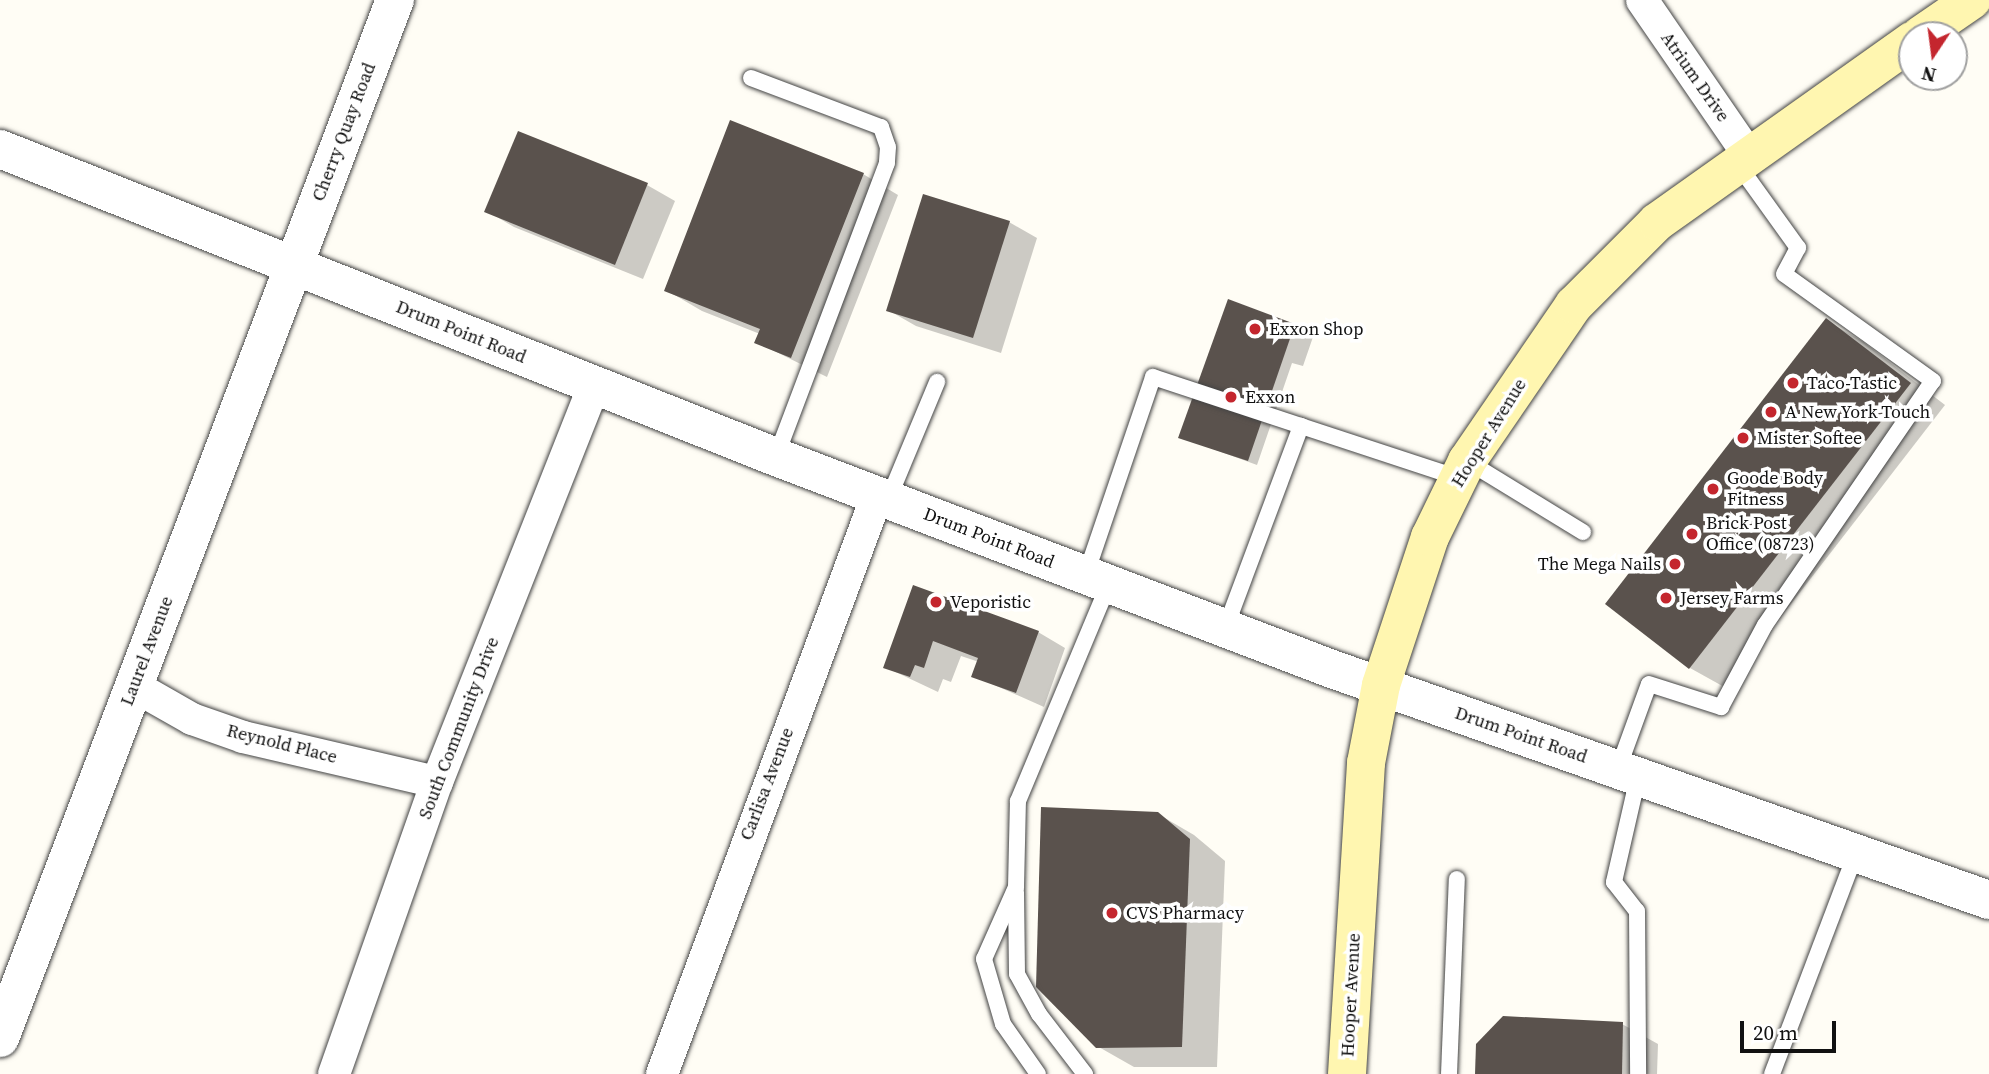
<!DOCTYPE html>
<html>
<head>
<meta charset="utf-8">
<style>
  body { margin:0 }
  #map { position:relative; width:1989px; height:1074px; overflow:hidden; background:#fffdf5; font-family:"Source Serif 4",serif }
  div>[style] { position:absolute }
  .shadow>* { inset:0; background:#0003 }
  .building>* { inset:0; background:#5a524d }
  .roads { filter:drop-shadow(0 0 2px #444) drop-shadow(0 0 2px #444) }
  .service>* { height:16px; margin:-8px; padding:0 8px; transform-origin:8px; border-radius:8px; background:#fff }
  .minor>* { height:32px; margin:-16px; padding:0 16px; transform-origin:16px; border-radius:16px; background:#fff }
  .tertiary>* { height:38px; margin:-19px; padding:0 19px; transform-origin:19px; border-radius:19px; background:#fff }
  .secondary>* { height:38px; margin:-19px; padding:0 19px; transform-origin:19px; border-radius:19px; background:#fff6b0 }
  .dots>* { width:19px; height:19px; translate:-50% -50%; box-sizing:border-box; border:4px solid #fff; border-radius:50% }
  span { translate:-50% -50%; white-space:nowrap; text-align:center; line-height:1.15; -webkit-text-stroke:7px #fff; paint-order:stroke }
  .street-label { font-size:18px; color:#111 }
  .poi-label { font-size:18px; color:#111 }
  .left { translate:0 -50%; text-align:left }
  .right { translate:-100% -50%; text-align:right }
  .north { position:absolute; left:1898px; top:21px; width:70px; height:70px; box-sizing:border-box; background:#fff; border:2px solid #a0a0a0; border-radius:50%; rotate:193deg; font-size:19px; font-weight:700; line-height:28px; text-align:center; color:#111 }
  .north::after { content:''; display:block; margin:auto; width:24px; height:32px; background:#c4262e; clip-path:polygon(50% 0,100% 100%,50% 72%,0 100%) }
  .scale { position:absolute; left:1740px; top:1021px; width:96px; height:32px; box-sizing:border-box; border:4px solid #111; border-top:0; padding-left:9px; font-size:21px; line-height:24px; white-space:nowrap; color:#111; -webkit-text-stroke:5px #fff; paint-order:stroke }
</style>
</head>
<body>
<div id="map">
  <div class="shadow">
    <div style="clip-path:polygon(518px 133px,647px 185px,675px 201px,643px 279px,514px 227px,487px 211px)"></div>
    <div style="clip-path:polygon(863px 174px,898px 195px,827px 377px,756px 342px,760px 334px,702px 311px,666px 290px)"></div>
    <div style="clip-path:polygon(1009px 222px,1037px 238px,1001px 353px,916px 326px,888px 310px)"></div>
    <div style="clip-path:polygon(1827px 321px,1862px 341px,1945px 405px,1726px 688px,1690px 668px,1608px 604px)"></div>
    <div style="clip-path:polygon(1294px 326px,1313px 337px,1303px 366px,1292px 363px,1257px 465px,1180px 437px)"></div>
    <div style="clip-path:polygon(914px 587px,1038px 632px,1065px 648px,1044px 707px,974px 676px,979px 662px,961px 656px,951px 682px,943px 679px,938px 692px,885px 667px)"></div>
    <div style="clip-path:polygon(1158px 814px,1194px 835px,1225px 861px,1217px 1067px,1134px 1067px,1097px 1046px)"></div>
    <div style="clip-path:polygon(1622px 1024px,1658px 1044px,1657px 1074px,1477px 1074px)"></div>
  </div>
  <div class="building">
    <div style="clip-path:polygon(730px 120px,864px 173px,791px 358px,754px 343px,760px 329px,664px 291px)"></div>
    <div style="clip-path:polygon(518px 131px,648px 183px,615px 265px,484px 212px)"></div>
    <div style="clip-path:polygon(923px 194px,1010px 221px,973px 338px,886px 311px)"></div>
    <div style="clip-path:polygon(1228px 299px,1295px 324px,1248px 461px,1178px 438px)"></div>
    <div style="clip-path:polygon(1826px 318px,1911px 383px,1689px 669px,1605px 604px)"></div>
    <div style="clip-path:polygon(913px 585px,1039px 631px,1016px 693px,971px 677px,978px 658px,933px 641px,924px 668px,915px 665px,910px 677px,883px 668px)"></div>
    <div style="clip-path:polygon(1041px 807px,1158px 812px,1190px 839px,1182px 1047px,1096px 1048px,1036px 987px)"></div>
    <div style="clip-path:polygon(1503px 1016px,1623px 1022px,1622px 1074px,1475px 1074px,1476px 1044px)"></div>
  </div>
  <div class="roads">
    <div class="service">
      <div style="left:751px;top:78px;width:139px;rotate:20.7deg"></div>
      <div style="left:881px;top:127px;width:21px;rotate:71deg"></div>
      <div style="left:888px;top:147px;width:16px;rotate:94deg"></div>
      <div style="left:887px;top:163px;width:314px;rotate:110.7deg"></div>
      <div style="left:1301px;top:426px;width:166px;rotate:18.2deg"></div>
      <div style="left:1467px;top:461px;width:136px;rotate:31.5deg"></div>
      <div style="left:888px;top:500px;width:128px;rotate:-67.4deg"></div>
      <div style="left:1086px;top:574px;width:208px;rotate:-71.2deg"></div>
      <div style="left:1153px;top:377px;width:156px;rotate:18.3deg"></div>
      <div style="left:1301px;top:426px;width:215px;rotate:110.5deg"></div>
      <div style="left:1618px;top:769px;width:90px;rotate:-70deg"></div>
      <div style="left:1649px;top:684px;width:76px;rotate:17.7deg"></div>
      <div style="left:1721px;top:707px;width:93px;rotate:-61.8deg"></div>
      <div style="left:1765px;top:625px;width:296px;rotate:-55.5deg"></div>
      <div style="left:1933px;top:381px;width:183px;rotate:-144.3deg"></div>
      <div style="left:1784px;top:274px;width:30px;rotate:-62deg"></div>
      <div style="left:1798px;top:248px;width:105px;rotate:-125.7deg"></div>
      <div style="left:1638px;top:777px;width:108px;rotate:102.9deg"></div>
      <div style="left:1614px;top:882px;width:37px;rotate:52deg"></div>
      <div style="left:1637px;top:911px;width:163px;rotate:89.6deg"></div>
      <div style="left:1016px;top:892px;width:82px;rotate:89.3deg"></div>
      <div style="left:1017px;top:974px;width:46px;rotate:61.2deg"></div>
      <div style="left:1039px;top:1014px;width:76px;rotate:52.5deg"></div>
      <div style="left:1038px;top:1074px;width:61px;rotate:-125deg"></div>
      <div style="left:1003px;top:1024px;width:68px;rotate:-106.3deg"></div>
      <div style="left:984px;top:959px;width:79px;rotate:-66deg"></div>
      <div style="left:1016px;top:887px;width:86px;rotate:-88.7deg"></div>
      <div style="left:1018px;top:801px;width:236px;rotate:-67.3deg"></div>
      <div style="left:1449px;top:1074px;width:195px;rotate:-87.7deg"></div>
      <div style="left:1772px;top:1074px;width:236px;rotate:-69.2deg"></div>
    </div>
    <div class="minor">
      <div style="left:1642px;top:0;width:187px;rotate:55.5deg"></div>
      <div style="left:134px;top:686px;width:67px;rotate:29.6deg"></div>
      <div style="left:192px;top:719px;width:54px;rotate:19.4deg"></div>
      <div style="left:243px;top:737px;width:199px;rotate:13.1deg"></div>
      <div style="left:334px;top:1074px;width:310px;rotate:-70.6deg"></div>
      <div style="left:437px;top:782px;width:427px;rotate:-68.4deg"></div>
      <div style="left:662px;top:1074px;width:617px;rotate:-69.6deg"></div>
    </div>
    <div class="tertiary">
      <div style="left:0;top:149px;width:835px;rotate:21.65deg"></div>
      <div style="left:776px;top:457px;width:592px;rotate:20.88deg"></div>
      <div style="left:1329px;top:668px;width:700px;rotate:19.37deg"></div>
      <div style="left:0;top:1038px;width:1111px;rotate:-69.17deg"></div>
    </div>
    <div class="secondary">
      <div style="left:1921px;top:35px;width:62px;rotate:-34.5deg"></div>
      <div style="left:1347px;top:1074px;width:312px;rotate:-86.5deg"></div>
      <div style="left:1366px;top:763px;width:79px;rotate:-79.1deg"></div>
      <div style="left:1381px;top:685px;width:156px;rotate:-71.7deg"></div>
      <div style="left:1430px;top:537px;width:85px;rotate:-64deg"></div>
      <div style="left:1467px;top:461px;width:189px;rotate:-55.6deg"></div>
      <div style="left:1574px;top:305px;width:117px;rotate:-45deg"></div>
      <div style="left:1657px;top:222px;width:313px;rotate:-35.4deg"></div>
    </div>
  </div>
  <div class="dots">
    <div style="left:1255px;top:329px;background:#c4262e"></div>
    <div style="left:1793px;top:383px;background:#c4262e"></div>
    <div style="left:1231px;top:397px;background:#c4262e"></div>
    <div style="left:1771px;top:412px;background:#c4262e"></div>
    <div style="left:1743px;top:438px;background:#c4262e"></div>
    <div style="left:1713px;top:489px;background:#c4262e"></div>
    <div style="left:1692px;top:534px;background:#c4262e"></div>
    <div style="left:1675px;top:564px;background:#c4262e"></div>
    <div style="left:1666px;top:598px;background:#c4262e"></div>
    <div style="left:936px;top:602px;background:#c4262e"></div>
    <div style="left:1112px;top:913px;background:#c4262e"></div>
  </div>
  <div class="street-label">
    <span style="left:1695px;top:77px;rotate:55deg">Atrium Drive</span>
    <span style="left:344px;top:132px;rotate:-69deg">Cherry Quay Road</span>
    <span style="left:461px;top:332px;rotate:22deg">Drum Point Road</span>
    <span style="left:1489px;top:433px;rotate:-58deg">Hooper Avenue</span>
    <span style="left:989px;top:538px;rotate:21deg">Drum Point Road</span>
    <span style="left:147px;top:651px;rotate:-69deg">Laurel Avenue</span>
    <span style="left:459px;top:728px;rotate:-69deg">South Community Drive</span>
    <span style="left:1521px;top:735px;rotate:19deg">Drum Point Road</span>
    <span style="left:282px;top:744px;rotate:14deg">Reynold Place</span>
    <span style="left:767px;top:784px;rotate:-69deg">Carlisa Avenue</span>
    <span style="left:1351px;top:995px;rotate:-87deg">Hooper Avenue</span>
  </div>
  <div class="poi-label">
    <span class="left" style="left:1269px;top:329px">Exxon Shop</span>
    <span class="left" style="left:1807px;top:383px">Taco-Tastic</span>
    <span class="left" style="left:1245px;top:397px">Exxon</span>
    <span class="left" style="left:1785px;top:412px">A New York Touch</span>
    <span class="left" style="left:1757px;top:438px">Mister Softee</span>
    <span class="left" style="left:1727px;top:489px">Goode Body<br>Fitness</span>
    <span class="left" style="left:1706px;top:534px">Brick Post<br>Office (08723)</span>
    <span class="right" style="left:1661px;top:564px">The Mega Nails</span>
    <span class="left" style="left:1680px;top:598px">Jersey Farms</span>
    <span class="left" style="left:950px;top:602px">Veporistic</span>
    <span class="left" style="left:1126px;top:913px">CVS Pharmacy</span>
  </div>
  <div class="north">N</div>
  <div class="scale">20 m</div>
</div>
</body>
</html>
